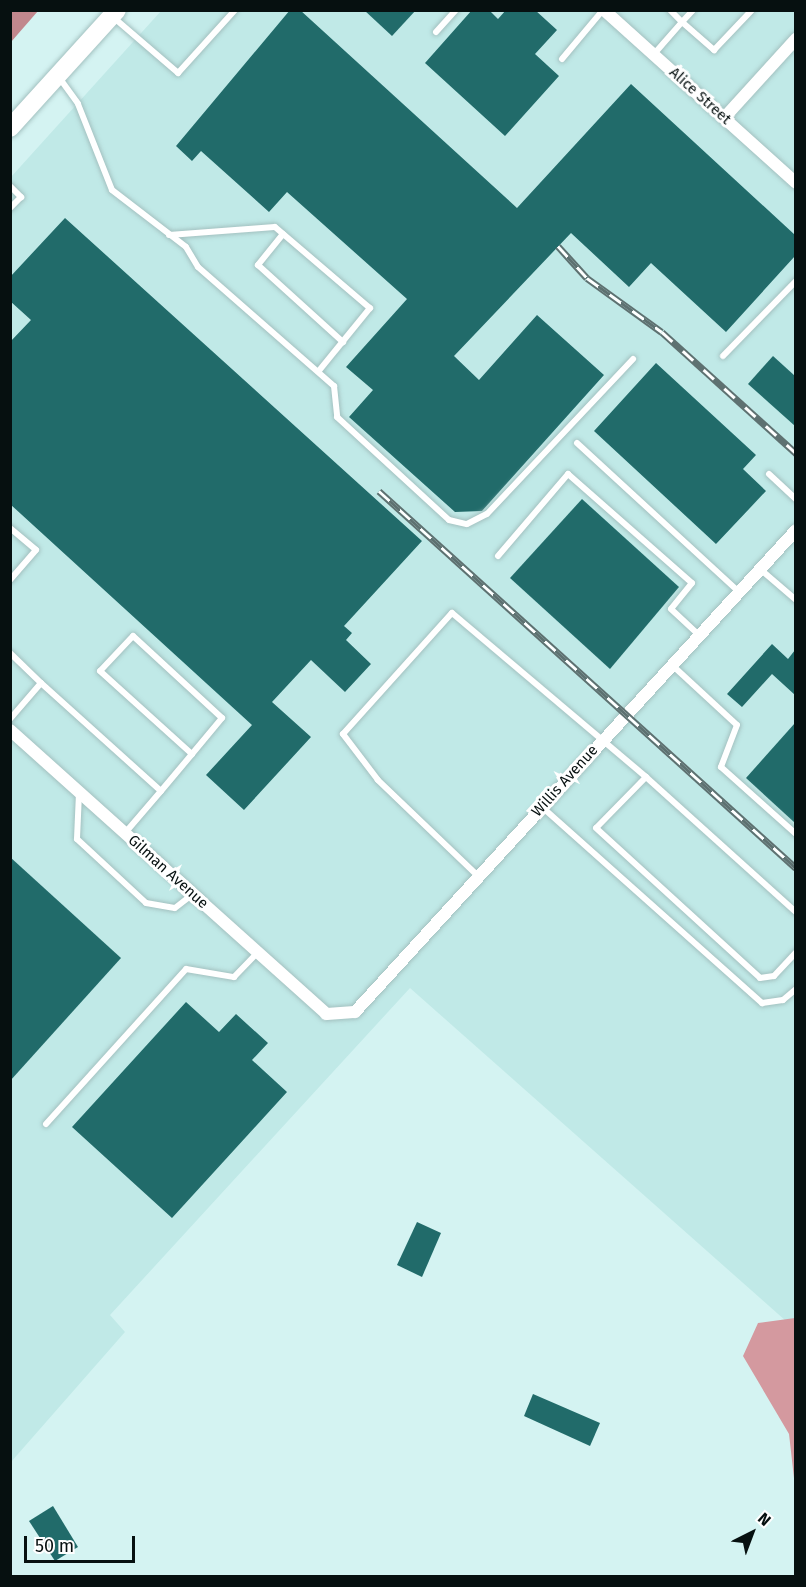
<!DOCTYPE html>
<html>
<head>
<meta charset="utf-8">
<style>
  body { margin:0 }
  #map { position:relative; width:806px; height:1587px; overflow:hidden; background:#d4f3f2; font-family:"Fira Sans",sans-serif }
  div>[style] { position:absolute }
  .built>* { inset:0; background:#c0e9e7 }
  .forest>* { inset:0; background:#d4999f }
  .water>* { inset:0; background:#c1878d }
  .building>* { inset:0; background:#216b6a }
  .roads { filter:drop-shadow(0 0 2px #a3c1c0) drop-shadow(0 0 2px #a3c1c0) }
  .service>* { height:6px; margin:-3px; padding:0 3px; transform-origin:3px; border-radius:3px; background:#fff }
  .minor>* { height:12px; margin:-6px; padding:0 6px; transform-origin:6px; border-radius:6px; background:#fff }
  .secondary>* { height:18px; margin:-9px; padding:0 9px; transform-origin:9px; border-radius:9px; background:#fff }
  .rail>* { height:7px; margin-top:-3.5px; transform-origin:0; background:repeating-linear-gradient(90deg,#fff 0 14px,#5e7171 0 28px); box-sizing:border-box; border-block:2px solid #5e7171 }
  span { translate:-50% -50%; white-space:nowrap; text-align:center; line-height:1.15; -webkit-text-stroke:6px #fff; paint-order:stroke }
  .street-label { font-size:15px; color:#061010 }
  .frame { position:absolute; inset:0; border:12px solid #061010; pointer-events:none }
  .north { position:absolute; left:722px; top:1503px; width:60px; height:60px; -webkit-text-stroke:4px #fff; paint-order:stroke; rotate:42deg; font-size:16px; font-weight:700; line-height:24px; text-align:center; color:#061010 }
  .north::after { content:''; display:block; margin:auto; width:21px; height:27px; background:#061010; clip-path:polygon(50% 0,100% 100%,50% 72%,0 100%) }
  .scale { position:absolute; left:24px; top:1536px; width:111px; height:27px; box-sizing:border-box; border:3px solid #061010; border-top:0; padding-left:8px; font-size:18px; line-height:21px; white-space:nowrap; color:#061010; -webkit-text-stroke:4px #fff; paint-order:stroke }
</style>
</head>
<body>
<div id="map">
  <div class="built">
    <div style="clip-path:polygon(161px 11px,795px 11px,795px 1329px,410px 988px,110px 1315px,125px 1332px,11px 1462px,11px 177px)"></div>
  </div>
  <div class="forest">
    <div style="clip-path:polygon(795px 1318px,796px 1318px,795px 1487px,789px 1434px,743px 1356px,758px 1323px)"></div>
  </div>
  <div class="water">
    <div style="clip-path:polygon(11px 10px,38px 11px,11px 42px,10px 11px)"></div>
  </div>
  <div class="building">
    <div style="clip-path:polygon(290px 10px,300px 10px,517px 208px,631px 84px,795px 235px,795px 256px,726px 332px,651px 263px,629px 287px,571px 233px,454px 356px,479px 380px,537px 315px,604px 375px,482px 511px,455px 512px,349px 417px,373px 390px,346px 367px,407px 299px,287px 192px,269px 212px,201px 151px,192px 161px,176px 146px)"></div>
    <div style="clip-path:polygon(364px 10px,416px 10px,392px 36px)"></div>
    <div style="clip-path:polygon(472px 10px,489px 10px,498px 19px,506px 10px,535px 10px,557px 30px,535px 54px,559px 76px,505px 136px,425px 63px)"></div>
    <div style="clip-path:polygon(65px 218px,422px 541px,344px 626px,352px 633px,346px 640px,371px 664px,345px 692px,311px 660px,272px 702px,311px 737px,244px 810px,206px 775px,252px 725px,10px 504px,10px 342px,31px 320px,10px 301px,10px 277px)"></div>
    <div style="clip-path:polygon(773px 356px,795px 376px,795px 426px,748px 384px)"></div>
    <div style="clip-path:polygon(656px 363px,756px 455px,743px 469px,766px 491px,716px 544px,594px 431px)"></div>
    <div style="clip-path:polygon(582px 499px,679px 587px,610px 669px,510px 578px)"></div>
    <div style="clip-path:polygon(772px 644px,788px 659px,795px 650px,795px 695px,772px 674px,742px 707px,727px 694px)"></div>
    <div style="clip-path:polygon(795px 723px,795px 823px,746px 778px)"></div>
    <div style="clip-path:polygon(10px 857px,121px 958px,10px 1081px)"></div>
    <div style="clip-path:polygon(186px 1002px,219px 1032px,236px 1014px,268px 1043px,252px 1060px,287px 1092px,172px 1218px,72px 1127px)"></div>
    <div style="clip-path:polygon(417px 1222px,441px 1233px,422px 1277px,397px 1265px)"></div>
    <div style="clip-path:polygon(533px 1394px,600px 1423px,590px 1446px,524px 1416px)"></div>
    <div style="clip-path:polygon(53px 1506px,78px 1547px,55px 1561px,29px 1521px)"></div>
  </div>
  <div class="roads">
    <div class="service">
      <div style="left:670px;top:10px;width:17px;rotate:45deg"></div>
      <div style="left:682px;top:22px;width:16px;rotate:-47deg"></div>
      <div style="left:113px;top:17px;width:86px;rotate:40.7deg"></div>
      <div style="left:178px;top:73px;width:85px;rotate:-47.9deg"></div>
      <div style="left:436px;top:32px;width:30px;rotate:-48deg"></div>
      <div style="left:654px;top:54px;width:43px;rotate:-48.8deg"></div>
      <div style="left:682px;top:22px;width:43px;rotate:41.2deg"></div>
      <div style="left:714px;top:50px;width:55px;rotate:-46.5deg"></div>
      <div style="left:562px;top:59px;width:64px;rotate:-50.1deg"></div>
      <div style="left:58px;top:76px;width:34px;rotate:54deg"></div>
      <div style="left:78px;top:104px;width:92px;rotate:68.4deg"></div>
      <div style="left:112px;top:190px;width:93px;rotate:37.6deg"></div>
      <div style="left:186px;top:247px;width:23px;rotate:59deg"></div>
      <div style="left:198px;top:267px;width:181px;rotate:41.2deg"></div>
      <div style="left:334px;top:386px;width:31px;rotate:84deg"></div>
      <div style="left:337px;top:417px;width:152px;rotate:42.6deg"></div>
      <div style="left:449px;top:520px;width:18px;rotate:13deg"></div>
      <div style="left:467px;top:524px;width:22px;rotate:-27deg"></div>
      <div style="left:487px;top:514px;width:213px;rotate:-46.7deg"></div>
      <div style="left:10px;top:186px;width:16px;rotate:45deg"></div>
      <div style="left:21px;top:197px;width:16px;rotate:135deg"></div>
      <div style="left:283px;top:234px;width:40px;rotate:129deg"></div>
      <div style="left:258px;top:265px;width:115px;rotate:42.2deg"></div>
      <div style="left:169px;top:235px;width:106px;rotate:-4.3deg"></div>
      <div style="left:275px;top:227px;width:125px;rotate:40.5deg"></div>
      <div style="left:370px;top:308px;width:82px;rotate:129.1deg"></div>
      <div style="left:723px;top:356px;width:105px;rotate:-45.8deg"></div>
      <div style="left:577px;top:443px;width:220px;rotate:42.6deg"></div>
      <div style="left:769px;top:474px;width:37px;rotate:43deg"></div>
      <div style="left:10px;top:528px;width:34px;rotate:40deg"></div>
      <div style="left:36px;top:550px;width:40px;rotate:131deg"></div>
      <div style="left:498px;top:556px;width:108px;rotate:-49.5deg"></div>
      <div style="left:568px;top:474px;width:165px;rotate:41.3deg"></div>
      <div style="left:692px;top:583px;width:33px;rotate:129deg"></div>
      <div style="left:671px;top:609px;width:38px;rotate:43deg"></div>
      <div style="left:760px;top:569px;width:48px;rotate:40.7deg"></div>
      <div style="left:10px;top:653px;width:43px;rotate:44.1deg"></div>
      <div style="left:41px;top:683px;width:48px;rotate:130.7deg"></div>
      <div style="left:672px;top:665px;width:88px;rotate:42.7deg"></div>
      <div style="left:737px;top:725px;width:45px;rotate:110.9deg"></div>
      <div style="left:721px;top:767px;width:101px;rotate:41.8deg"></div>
      <div style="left:41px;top:683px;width:161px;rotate:42deg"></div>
      <div style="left:161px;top:791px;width:55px;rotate:130.6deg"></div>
      <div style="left:646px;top:777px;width:71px;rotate:134.4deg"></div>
      <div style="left:596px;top:828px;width:222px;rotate:42.4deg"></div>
      <div style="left:760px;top:978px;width:14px;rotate:-8deg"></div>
      <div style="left:774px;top:976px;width:33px;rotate:-47deg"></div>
      <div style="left:161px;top:791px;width:48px;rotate:-50deg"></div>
      <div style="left:192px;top:754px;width:47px;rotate:-50.2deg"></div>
      <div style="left:222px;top:718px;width:121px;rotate:-137.3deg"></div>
      <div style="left:133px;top:636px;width:48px;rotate:133.3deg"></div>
      <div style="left:100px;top:671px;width:124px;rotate:42.1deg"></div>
      <div style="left:79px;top:793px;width:46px;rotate:92.5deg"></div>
      <div style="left:77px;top:839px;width:94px;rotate:42.8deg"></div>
      <div style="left:146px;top:903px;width:29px;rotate:10deg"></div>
      <div style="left:175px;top:908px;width:23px;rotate:-38deg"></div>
      <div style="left:542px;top:807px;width:295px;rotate:41.7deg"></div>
      <div style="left:762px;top:1003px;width:21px;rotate:-8deg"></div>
      <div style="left:783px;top:1000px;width:17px;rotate:-40deg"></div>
      <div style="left:478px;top:876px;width:139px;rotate:-136.2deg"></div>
      <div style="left:378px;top:780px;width:58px;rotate:-127.3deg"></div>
      <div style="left:343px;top:734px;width:163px;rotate:-48deg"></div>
      <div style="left:452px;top:613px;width:254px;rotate:40.2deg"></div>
      <div style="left:646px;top:777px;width:202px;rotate:42deg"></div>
      <div style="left:46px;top:1124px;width:209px;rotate:-47.9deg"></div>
      <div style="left:186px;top:969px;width:49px;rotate:9.5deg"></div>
      <div style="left:234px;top:977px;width:33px;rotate:-46deg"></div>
    </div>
    <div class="minor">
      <div style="left:604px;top:10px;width:258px;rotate:42deg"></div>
      <div style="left:724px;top:118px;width:107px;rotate:-47.7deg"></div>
      <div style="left:10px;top:730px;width:425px;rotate:41.9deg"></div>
      <div style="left:326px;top:1014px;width:29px;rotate:-4deg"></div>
      <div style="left:355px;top:1012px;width:653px;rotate:-47.54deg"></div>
    </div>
    <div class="secondary">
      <div style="left:10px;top:128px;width:159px;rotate:-47.8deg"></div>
    </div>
  </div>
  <div class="rail">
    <div style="left:558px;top:246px;width:43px;rotate:47.8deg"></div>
    <div style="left:587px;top:278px;width:92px;rotate:35.8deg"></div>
    <div style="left:662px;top:332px;width:181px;rotate:42.1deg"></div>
    <div style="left:379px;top:491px;width:562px;rotate:42.12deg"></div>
  </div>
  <div class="street-label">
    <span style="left:700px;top:96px;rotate:42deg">Alice Street</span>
    <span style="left:565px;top:781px;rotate:-48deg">Willis Avenue</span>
    <span style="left:168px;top:872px;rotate:42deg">Gilman Avenue</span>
  </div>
  <div class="frame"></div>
  <div class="north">N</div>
  <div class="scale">50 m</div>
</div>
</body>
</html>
